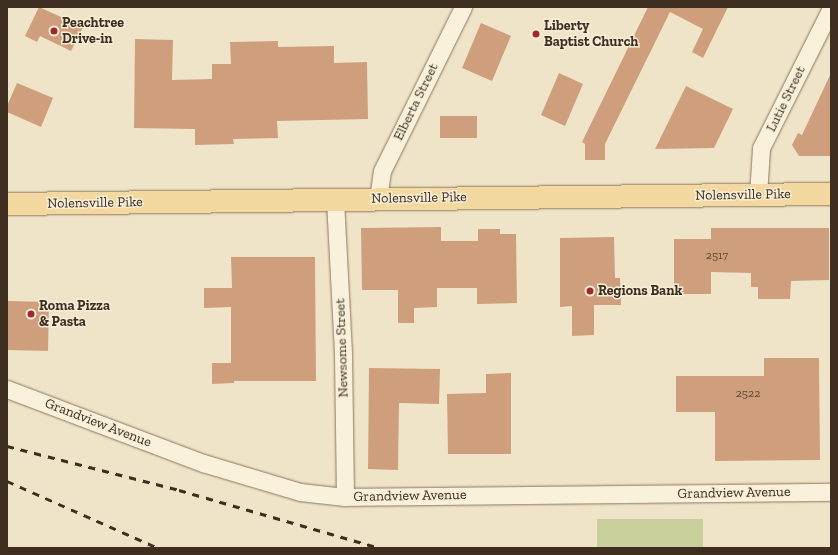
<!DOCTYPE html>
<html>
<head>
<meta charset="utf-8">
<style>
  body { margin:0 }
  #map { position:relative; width:838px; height:555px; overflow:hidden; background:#f0e4c8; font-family:"Zilla Slab",serif }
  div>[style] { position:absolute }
  .green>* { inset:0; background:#c9cf9b }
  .building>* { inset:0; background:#cf9f7d }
  .roads { filter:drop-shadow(0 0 1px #8d765c) drop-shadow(0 0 1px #8d765c) }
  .minor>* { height:17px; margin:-8.5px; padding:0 8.5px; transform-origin:8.5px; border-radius:8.5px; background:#faf1dc }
  .primary>* { height:22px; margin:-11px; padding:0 11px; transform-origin:11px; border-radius:11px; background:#f3d9a0 }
  .rail>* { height:3px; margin-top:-1.5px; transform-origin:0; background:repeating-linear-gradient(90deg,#3d2e20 0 7px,transparent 0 14px) }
  .dots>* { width:11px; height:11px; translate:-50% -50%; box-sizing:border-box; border:2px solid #f7eed8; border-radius:50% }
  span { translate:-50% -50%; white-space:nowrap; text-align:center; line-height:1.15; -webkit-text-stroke:3px #f7eed8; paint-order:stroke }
  .number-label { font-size:12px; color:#624a37 }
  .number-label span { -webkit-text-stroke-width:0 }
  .poi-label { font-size:14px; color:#3d2e20; font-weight:700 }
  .left { translate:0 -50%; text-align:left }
  .street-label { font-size:14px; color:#3d2e20 }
  .frame { position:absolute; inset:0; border:8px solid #3d2e20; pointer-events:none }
</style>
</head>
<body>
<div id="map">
  <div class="green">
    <div style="clip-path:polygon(597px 519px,703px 519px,703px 548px,597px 548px)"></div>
  </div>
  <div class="building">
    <div style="clip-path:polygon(39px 7px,83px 27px,71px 51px,40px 36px,37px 42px,25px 36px)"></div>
    <div style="clip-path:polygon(648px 7px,728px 7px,703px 58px,692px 52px,703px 29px,670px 12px,605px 144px,605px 160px,585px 160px,585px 144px,582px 142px)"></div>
    <div style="clip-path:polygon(481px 23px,511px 36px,492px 81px,462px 68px)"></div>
    <div style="clip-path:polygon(135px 39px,173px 40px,172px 80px,212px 79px,212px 64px,231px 64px,230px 42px,278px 41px,278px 47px,334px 46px,334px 63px,367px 62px,368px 119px,277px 121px,278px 138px,233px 139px,234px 144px,195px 145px,195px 129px,134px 128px)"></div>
    <div style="clip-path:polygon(559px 73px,583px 84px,565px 126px,541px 115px)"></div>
    <div style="clip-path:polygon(831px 73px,831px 156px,799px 156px,792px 145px,798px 133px,802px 135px)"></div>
    <div style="clip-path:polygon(17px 83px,53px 98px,41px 127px,7px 112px,7px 106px)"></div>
    <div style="clip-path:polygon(686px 86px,733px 109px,714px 148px,655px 149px)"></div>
    <div style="clip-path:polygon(440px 116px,477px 116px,477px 138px,440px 138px)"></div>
    <div style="clip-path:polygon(441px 227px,441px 241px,478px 241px,478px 229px,500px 229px,500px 234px,516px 234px,517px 303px,477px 304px,477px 288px,437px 288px,437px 307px,414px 308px,414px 323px,398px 323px,398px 290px,362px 290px,361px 228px)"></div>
    <div style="clip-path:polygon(711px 228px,829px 228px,829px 280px,791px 281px,790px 299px,758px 299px,758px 287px,751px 287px,751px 273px,711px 272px,711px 294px,674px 294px,674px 239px,711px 239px)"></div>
    <div style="clip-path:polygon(614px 237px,615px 278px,620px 278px,621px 305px,594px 305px,594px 335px,572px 336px,572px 306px,560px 307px,560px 238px)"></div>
    <div style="clip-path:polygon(231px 257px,315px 257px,316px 381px,234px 381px,234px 383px,212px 384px,212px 363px,231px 363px,231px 307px,204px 308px,204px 288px,232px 288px)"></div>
    <div style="clip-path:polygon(7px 301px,49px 302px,48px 351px,7px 350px)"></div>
    <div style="clip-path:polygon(764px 358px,819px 358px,820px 460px,715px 461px,715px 412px,676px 412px,676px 376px,764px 376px)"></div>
    <div style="clip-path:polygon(369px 368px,440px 369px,439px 404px,399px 403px,398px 470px,368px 469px)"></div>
    <div style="clip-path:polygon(511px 373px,511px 454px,448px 454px,447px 394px,486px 393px,486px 374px)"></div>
  </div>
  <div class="roads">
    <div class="minor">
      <div style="left:758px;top:195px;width:47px;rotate:-86.3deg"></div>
      <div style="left:761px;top:148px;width:157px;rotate:-63.4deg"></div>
      <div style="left:378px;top:199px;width:28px;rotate:-82deg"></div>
      <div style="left:382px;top:171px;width:183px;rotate:-63.7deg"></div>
      <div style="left:335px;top:200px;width:155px;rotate:87deg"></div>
      <div style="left:343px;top:355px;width:142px;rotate:89.2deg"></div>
      <div style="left:7px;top:389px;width:210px;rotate:20.7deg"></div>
      <div style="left:203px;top:463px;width:101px;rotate:16.6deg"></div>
      <div style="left:300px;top:492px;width:45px;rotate:6.3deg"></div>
      <div style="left:345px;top:497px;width:486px;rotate:-0.6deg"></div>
    </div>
    <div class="primary">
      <div style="left:7px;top:204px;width:824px;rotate:-0.7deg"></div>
    </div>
  </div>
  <div class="rail">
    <div style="left:7px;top:446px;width:178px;rotate:14.3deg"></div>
    <div style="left:179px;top:490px;width:209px;rotate:16.1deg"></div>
    <div style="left:7px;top:481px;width:165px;rotate:23.9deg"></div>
  </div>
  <div class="dots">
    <div style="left:54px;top:31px;background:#9e2a2b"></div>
    <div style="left:536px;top:34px;background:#9e2a2b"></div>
    <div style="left:590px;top:291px;background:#9e2a2b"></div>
    <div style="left:31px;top:314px;background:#9e2a2b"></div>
  </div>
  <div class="number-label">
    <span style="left:717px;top:256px">2517</span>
    <span style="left:748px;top:394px">2522</span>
  </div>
  <div class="poi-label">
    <span class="left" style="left:62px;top:31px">Peachtree<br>Drive-in</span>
    <span class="left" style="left:544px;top:34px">Liberty<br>Baptist Church</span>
    <span class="left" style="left:598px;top:291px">Regions Bank</span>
    <span class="left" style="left:39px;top:314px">Roma Pizza<br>&amp; Pasta</span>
  </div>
  <div class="street-label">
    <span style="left:786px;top:99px;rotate:-64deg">Lutie Street</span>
    <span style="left:416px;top:102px;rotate:-64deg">Elberta Street</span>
    <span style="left:743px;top:195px;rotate:-1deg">Nolensville Pike</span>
    <span style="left:419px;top:198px;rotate:-1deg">Nolensville Pike</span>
    <span style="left:95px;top:203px;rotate:-1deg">Nolensville Pike</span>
    <span style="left:342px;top:348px;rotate:-92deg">Newsome Street</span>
    <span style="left:98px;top:423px;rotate:21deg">Grandview Avenue</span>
    <span style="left:734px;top:493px;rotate:-1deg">Grandview Avenue</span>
    <span style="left:410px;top:496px;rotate:-1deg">Grandview Avenue</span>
  </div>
  <div class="frame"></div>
</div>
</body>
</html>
